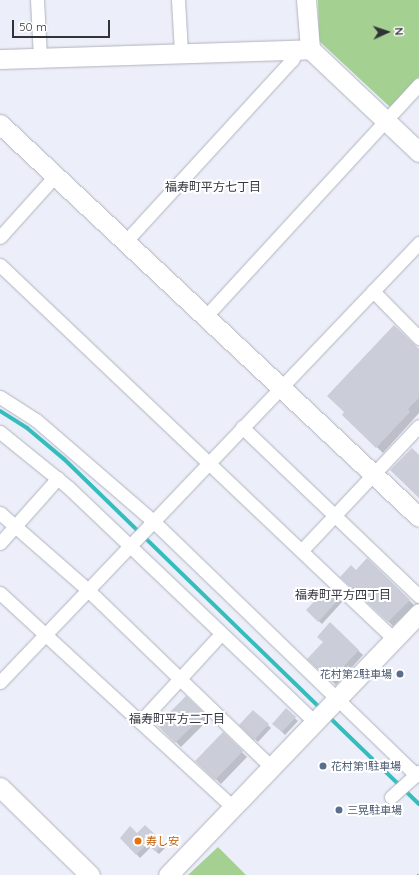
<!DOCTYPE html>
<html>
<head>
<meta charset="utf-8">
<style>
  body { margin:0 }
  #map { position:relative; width:419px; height:875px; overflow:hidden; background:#eceff9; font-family:Quicksand,"Noto Sans JP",sans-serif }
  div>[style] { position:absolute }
  .green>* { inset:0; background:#a4d191 }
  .shadow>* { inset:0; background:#0003 }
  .stream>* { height:4px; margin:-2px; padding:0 2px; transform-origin:2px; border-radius:2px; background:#35bdbe }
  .building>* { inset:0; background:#cbced8 }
  .roads { filter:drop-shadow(0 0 1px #b0b3bd) drop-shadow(0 0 1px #b0b3bd) }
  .street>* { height:13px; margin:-6.5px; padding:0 6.5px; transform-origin:6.5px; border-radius:6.5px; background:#fff }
  .secondary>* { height:19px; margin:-9.5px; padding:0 9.5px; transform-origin:9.5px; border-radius:9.5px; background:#fff }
  .rail>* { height:3px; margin-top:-1.5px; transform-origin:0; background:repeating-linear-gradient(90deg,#86888e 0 2px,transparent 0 6px) }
  .dots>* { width:11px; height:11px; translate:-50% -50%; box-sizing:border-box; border:2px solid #fff; border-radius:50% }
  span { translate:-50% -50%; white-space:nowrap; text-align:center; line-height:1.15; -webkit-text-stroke:4px #fff; paint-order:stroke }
  .service-label { font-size:11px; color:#4e5e75 }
  .right { translate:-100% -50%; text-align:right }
  .left { translate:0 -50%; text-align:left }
  .food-label { font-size:11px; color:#c56008 }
  .neighbourhood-label { font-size:12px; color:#35373f }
  .north { position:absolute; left:367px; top:12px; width:40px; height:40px; -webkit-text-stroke:3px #fff; paint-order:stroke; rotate:87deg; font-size:11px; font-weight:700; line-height:16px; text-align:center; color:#313336 }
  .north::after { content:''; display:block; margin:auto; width:14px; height:18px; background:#313336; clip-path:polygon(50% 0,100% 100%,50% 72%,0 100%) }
  .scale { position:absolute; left:12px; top:20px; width:98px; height:18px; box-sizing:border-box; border:2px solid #313336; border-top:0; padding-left:5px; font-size:12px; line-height:14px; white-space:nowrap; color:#313336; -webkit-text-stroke:3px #fff; paint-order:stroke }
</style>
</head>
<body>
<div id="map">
  <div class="green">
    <div style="clip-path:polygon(318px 0,419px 0,419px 77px,390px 107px,319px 41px)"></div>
    <div style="clip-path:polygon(218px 847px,246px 875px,188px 875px)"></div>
  </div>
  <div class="shadow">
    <div style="clip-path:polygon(419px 350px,419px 413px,383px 453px,343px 415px)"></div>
    <div style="clip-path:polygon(367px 559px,414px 605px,393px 626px,342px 577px,356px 571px)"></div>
    <div style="clip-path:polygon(329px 590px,342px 602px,322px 624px,307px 610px)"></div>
    <div style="clip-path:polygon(330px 624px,363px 655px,336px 685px,309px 659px,324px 642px)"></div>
    <div style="clip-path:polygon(186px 698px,209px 719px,181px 747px,159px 725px)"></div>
    <div style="clip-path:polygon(286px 710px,298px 721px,285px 735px,274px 724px)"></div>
    <div style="clip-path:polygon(253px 711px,271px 728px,258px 742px,240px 725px)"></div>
    <div style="clip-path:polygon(223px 734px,247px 757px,221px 784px,197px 761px)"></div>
    <div style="clip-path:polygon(145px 826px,166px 847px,159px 854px,151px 847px,140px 858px,121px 838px,137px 835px)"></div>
  </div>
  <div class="stream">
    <div style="left:0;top:411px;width:32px;rotate:32deg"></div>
    <div style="left:27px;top:428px;width:48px;rotate:40deg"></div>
    <div style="left:64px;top:459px;width:359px;rotate:44.2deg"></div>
    <div style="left:327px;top:715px;width:128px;rotate:44.1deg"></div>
  </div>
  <div class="building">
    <div style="clip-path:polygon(394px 325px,419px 349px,419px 398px,408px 409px,410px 412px,376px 448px,342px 415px,344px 412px,327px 396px)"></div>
    <div style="clip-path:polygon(412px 448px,419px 455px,419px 498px,390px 470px)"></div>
    <div style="clip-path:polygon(367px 558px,410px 600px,388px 622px,340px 577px,351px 565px,356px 570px)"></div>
    <div style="clip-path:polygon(326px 589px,329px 589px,340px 598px,318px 622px,306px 610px)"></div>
    <div style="clip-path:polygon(330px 622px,359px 650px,330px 681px,307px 659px,323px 642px,317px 637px)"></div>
    <div style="clip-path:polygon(186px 696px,205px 714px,175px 743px,157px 725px)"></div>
    <div style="clip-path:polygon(286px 708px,296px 717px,282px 732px,272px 724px)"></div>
    <div style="clip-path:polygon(253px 710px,269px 724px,254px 740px,239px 725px)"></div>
    <div style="clip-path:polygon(223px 732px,243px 751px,215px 780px,195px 761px)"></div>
    <div style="clip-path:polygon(145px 825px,164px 843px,156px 852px,147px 844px,136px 855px,120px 838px,130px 826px,137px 833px)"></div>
  </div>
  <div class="roads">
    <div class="street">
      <div style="left:37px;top:0;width:57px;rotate:87deg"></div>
      <div style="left:178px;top:0;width:52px;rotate:86.7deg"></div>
      <div style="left:0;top:237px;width:82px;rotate:-48deg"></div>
      <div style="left:125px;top:242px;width:247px;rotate:-47.5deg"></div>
      <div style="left:292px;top:60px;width:13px;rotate:-61deg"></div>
      <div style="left:0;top:265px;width:543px;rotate:43.51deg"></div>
      <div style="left:373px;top:291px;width:66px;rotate:45.6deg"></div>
      <div style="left:205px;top:317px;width:316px;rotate:-47.4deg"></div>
      <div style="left:0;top:397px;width:43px;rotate:32.6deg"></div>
      <div style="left:36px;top:420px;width:155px;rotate:40.8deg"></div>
      <div style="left:153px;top:521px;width:366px;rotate:44deg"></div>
      <div style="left:242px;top:427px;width:245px;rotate:43.7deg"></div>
      <div style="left:0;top:432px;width:87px;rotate:39deg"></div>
      <div style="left:68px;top:487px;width:342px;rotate:43.6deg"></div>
      <div style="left:0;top:513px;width:118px;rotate:41.2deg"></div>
      <div style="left:89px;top:591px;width:253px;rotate:44deg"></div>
      <div style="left:0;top:543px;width:87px;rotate:-48.3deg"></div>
      <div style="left:302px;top:550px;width:170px;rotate:-46.7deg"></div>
      <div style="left:0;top:593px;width:316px;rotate:42.6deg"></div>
      <div style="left:0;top:682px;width:607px;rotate:-46.34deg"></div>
      <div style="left:140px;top:722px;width:120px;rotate:-47.4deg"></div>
      <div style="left:391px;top:797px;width:38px;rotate:-42deg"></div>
    </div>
    <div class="secondary">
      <div style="left:306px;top:0;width:49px;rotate:85.3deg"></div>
      <div style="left:310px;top:49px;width:150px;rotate:43.4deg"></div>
      <div style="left:0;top:59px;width:310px;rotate:-1.8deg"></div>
      <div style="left:0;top:124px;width:574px;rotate:43.17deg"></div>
      <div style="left:0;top:787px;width:126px;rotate:44.4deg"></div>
      <div style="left:168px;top:875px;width:363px;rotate:-46.2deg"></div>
    </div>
  </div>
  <div class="rail">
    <div style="left:418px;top:875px;width:1px;rotate:-45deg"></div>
  </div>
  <div class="dots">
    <div style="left:400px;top:674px;background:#5c6f8a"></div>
    <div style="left:323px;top:766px;background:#5c6f8a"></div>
    <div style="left:339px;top:810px;background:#5c6f8a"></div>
    <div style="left:138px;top:841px;background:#e8710a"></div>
  </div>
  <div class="service-label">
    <span class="right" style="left:392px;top:674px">花村第2駐車場</span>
    <span class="left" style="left:331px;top:766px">花村第1駐車場</span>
    <span class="left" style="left:347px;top:810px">三晃駐車場</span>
  </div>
  <div class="food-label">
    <span class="left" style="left:146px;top:841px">寿し安</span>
  </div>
  <div class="neighbourhood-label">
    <span style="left:213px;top:187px">福寿町平方七丁目</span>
    <span style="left:343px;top:595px">福寿町平方四丁目</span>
    <span style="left:177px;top:719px">福寿町平方二丁目</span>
  </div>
  <div class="north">N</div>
  <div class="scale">50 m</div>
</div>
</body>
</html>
